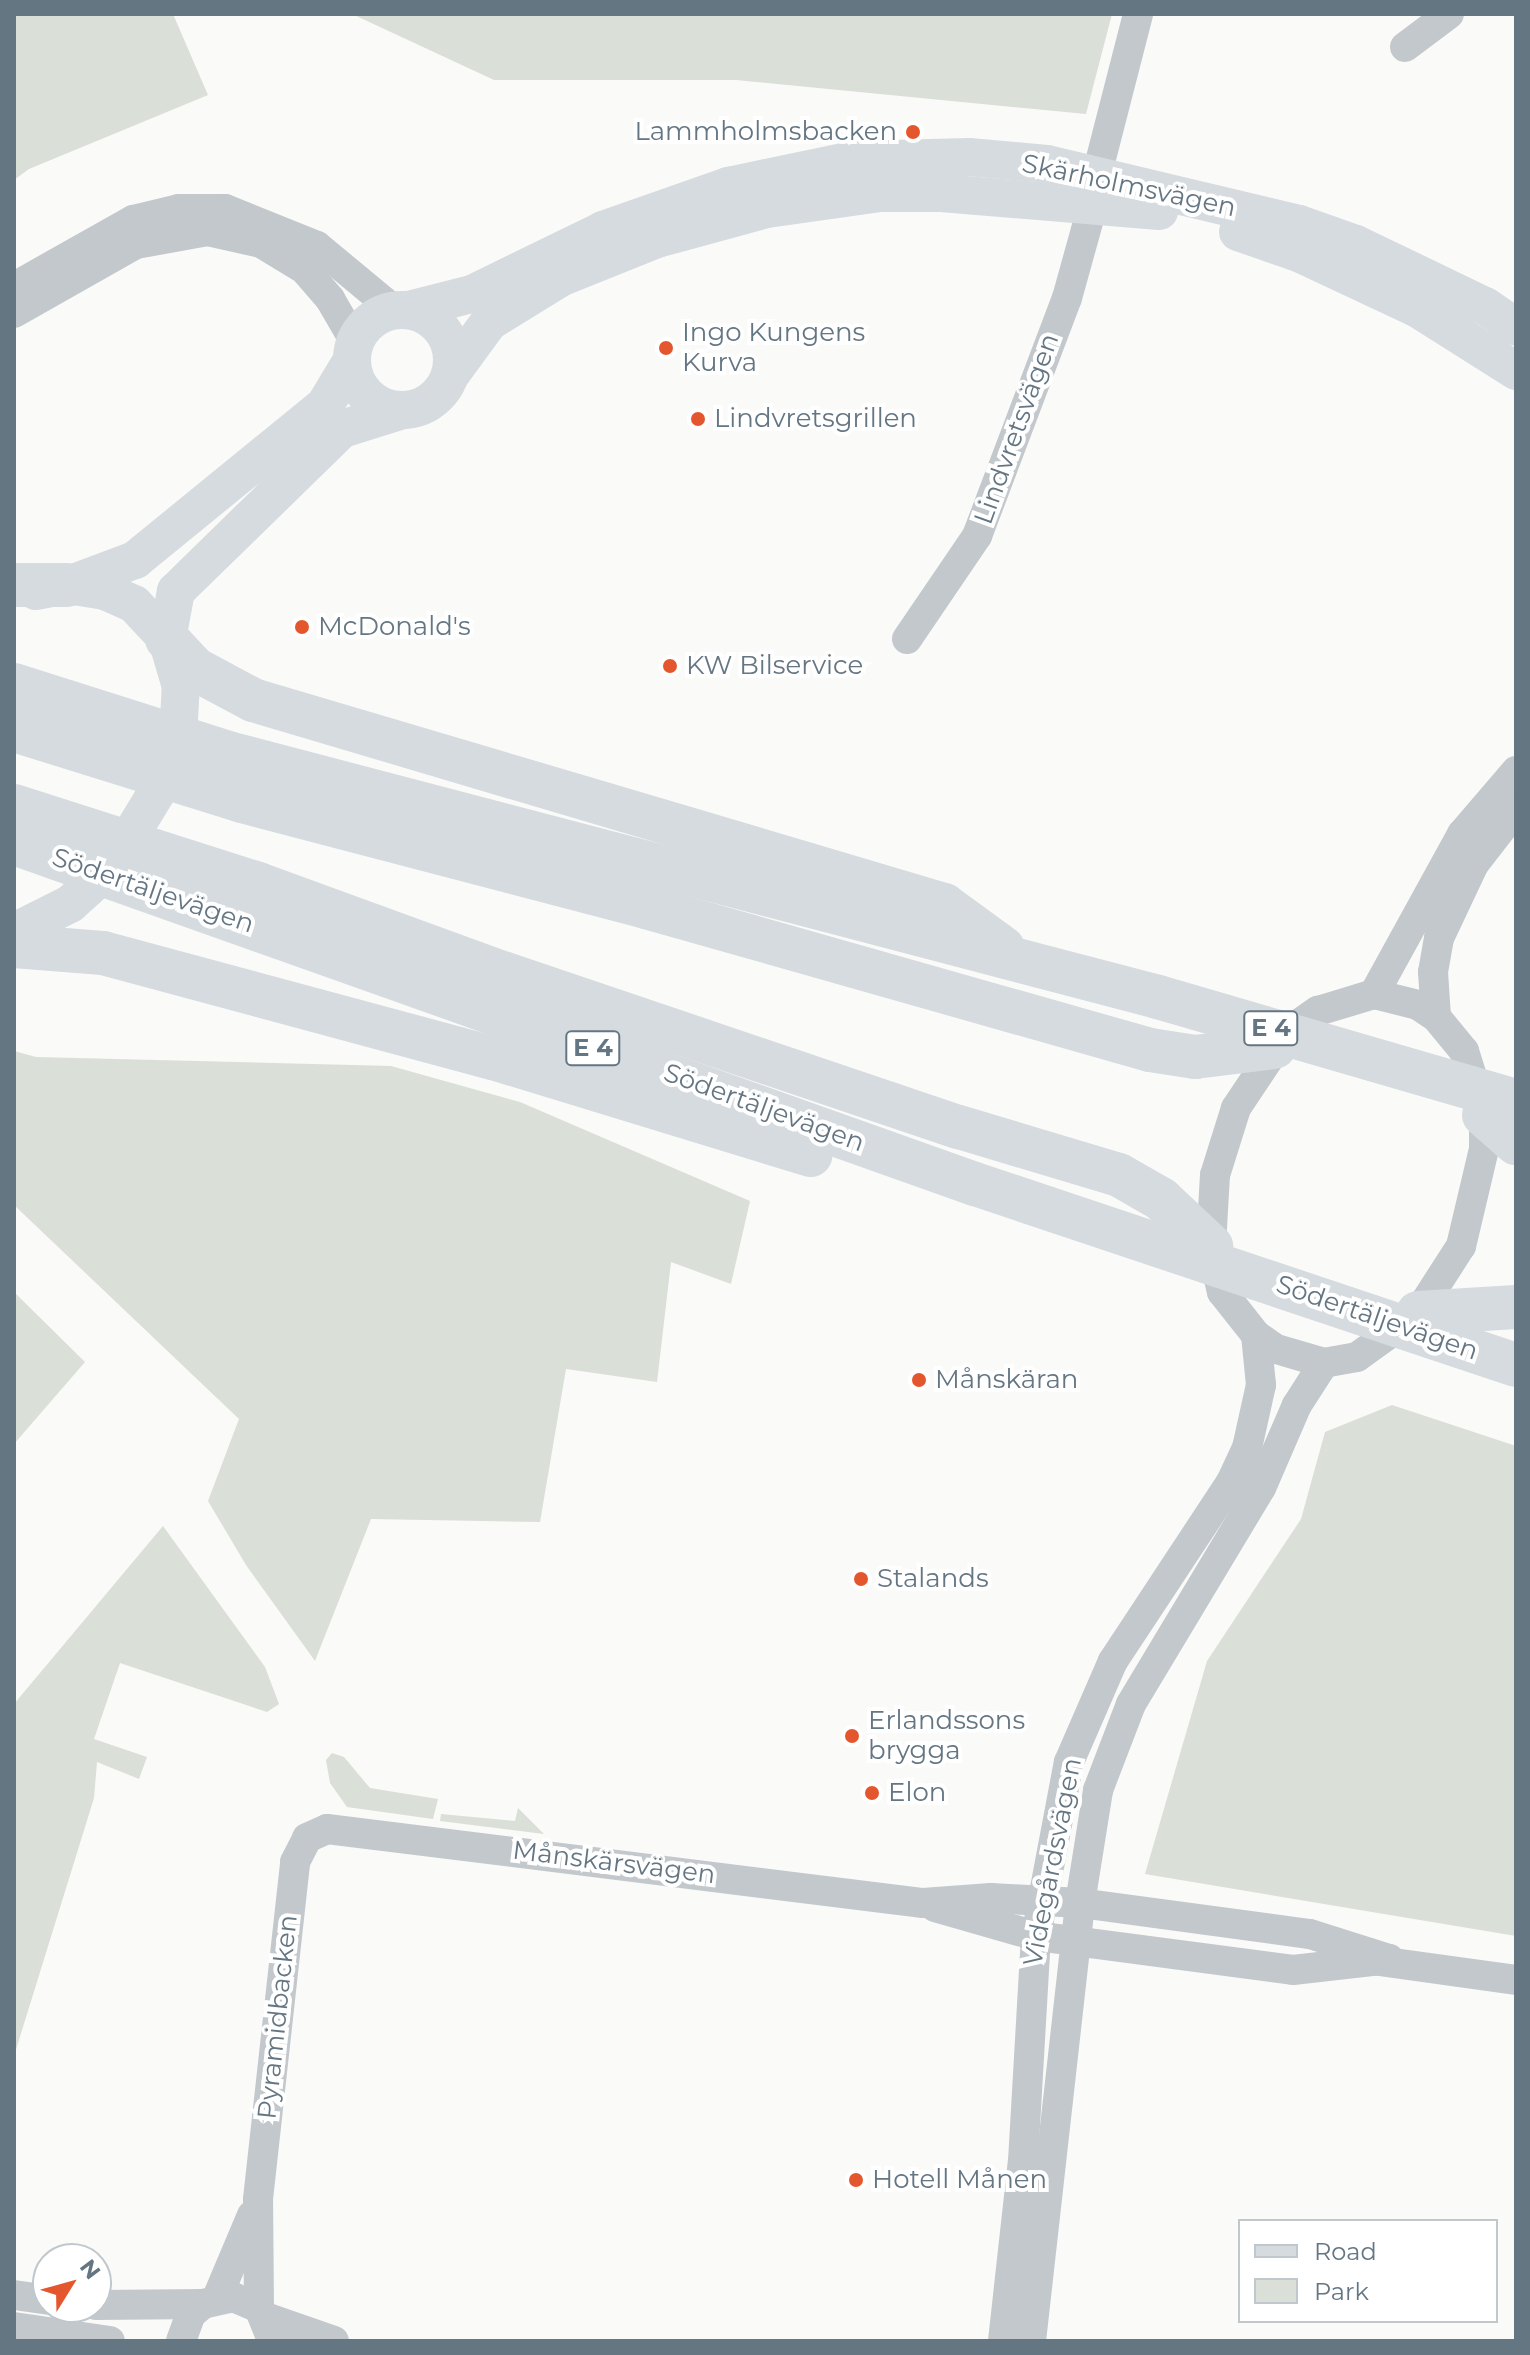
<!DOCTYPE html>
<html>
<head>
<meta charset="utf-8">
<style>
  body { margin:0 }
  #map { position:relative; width:1530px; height:2355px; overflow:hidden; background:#fafaf8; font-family:Montserrat,sans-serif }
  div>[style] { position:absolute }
  .green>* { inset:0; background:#dadfd7 }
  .minor>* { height:30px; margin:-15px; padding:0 15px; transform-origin:15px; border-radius:15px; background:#c3c8cc }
  .major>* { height:38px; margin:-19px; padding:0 19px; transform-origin:19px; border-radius:19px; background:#d6dbdf }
  .major>.ring { margin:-19px; padding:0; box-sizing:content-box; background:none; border:38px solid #d6dbdf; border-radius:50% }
  .highway>* { height:44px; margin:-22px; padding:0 22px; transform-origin:22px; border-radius:22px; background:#d6dbdf }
  .dots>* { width:22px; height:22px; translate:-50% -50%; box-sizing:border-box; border:4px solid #fff; border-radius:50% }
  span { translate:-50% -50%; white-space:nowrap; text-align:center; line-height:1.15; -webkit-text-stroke:8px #fff; paint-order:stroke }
  .shield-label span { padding:2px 6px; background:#fff; border:2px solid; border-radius:6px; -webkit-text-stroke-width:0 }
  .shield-label { font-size:24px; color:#657683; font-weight:700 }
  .poi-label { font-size:26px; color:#657683 }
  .right { translate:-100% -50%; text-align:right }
  .left { translate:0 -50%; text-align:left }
  .street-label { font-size:26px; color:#657683 }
  .frame { position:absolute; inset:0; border:16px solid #657683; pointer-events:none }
  .legend { position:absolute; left:1238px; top:2219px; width:260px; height:104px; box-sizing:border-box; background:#fff; border:2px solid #c1c8cd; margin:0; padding:10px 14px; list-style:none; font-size:24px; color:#657683 }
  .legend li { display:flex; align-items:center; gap:16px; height:40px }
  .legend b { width:40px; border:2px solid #c1c8cd }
  .north { position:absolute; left:32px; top:2243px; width:80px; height:80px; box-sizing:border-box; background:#fff; border:2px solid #c1c8cd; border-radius:50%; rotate:53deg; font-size:22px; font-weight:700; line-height:32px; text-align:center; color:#657683 }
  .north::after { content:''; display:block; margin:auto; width:28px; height:36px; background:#e4572e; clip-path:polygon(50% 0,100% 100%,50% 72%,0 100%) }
</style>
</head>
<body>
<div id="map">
  <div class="green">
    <div style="clip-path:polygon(14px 14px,173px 14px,208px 95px,29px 169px,14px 180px)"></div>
    <div style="clip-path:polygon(352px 14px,1112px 14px,1086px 114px,736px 80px,494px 80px)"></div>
    <div style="clip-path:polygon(14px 1051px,36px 1057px,391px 1066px,520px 1102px,750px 1201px,731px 1284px,671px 1262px,657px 1382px,566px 1369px,540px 1522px,371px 1519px,315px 1661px,246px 1565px,208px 1501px,239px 1419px,14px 1205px)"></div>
    <div style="clip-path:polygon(14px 1292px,85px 1362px,14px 1444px)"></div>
    <div style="clip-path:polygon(1392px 1405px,1516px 1446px,1516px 1936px,1145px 1874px,1207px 1661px,1301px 1519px,1325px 1432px)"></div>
    <div style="clip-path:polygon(163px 1526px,265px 1667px,279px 1704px,267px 1712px,120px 1663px,94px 1739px,147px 1757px,139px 1779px,97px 1762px,94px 1798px,14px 2056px,14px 1704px)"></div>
    <div style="clip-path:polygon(332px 1753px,344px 1757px,370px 1788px,438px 1799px,433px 1819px,347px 1807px,330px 1783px,326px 1760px)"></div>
    <div style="clip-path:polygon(518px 1808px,544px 1834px,440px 1821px,441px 1814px,515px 1821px)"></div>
  </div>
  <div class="minor">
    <div style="left:1405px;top:47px;width:55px;rotate:-36.9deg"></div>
    <div style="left:1097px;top:174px;width:165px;rotate:-75.6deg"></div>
    <div style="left:14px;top:287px;width:137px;rotate:-29.4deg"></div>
    <div style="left:133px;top:220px;width:47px;rotate:-13.4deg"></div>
    <div style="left:179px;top:209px;width:46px"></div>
    <div style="left:225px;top:209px;width:99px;rotate:21.9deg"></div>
    <div style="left:317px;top:246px;width:100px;rotate:39.7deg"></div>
    <div style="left:14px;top:313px;width:140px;rotate:-29.5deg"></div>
    <div style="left:136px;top:244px;width:73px;rotate:-10.2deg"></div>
    <div style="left:208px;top:231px;width:54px;rotate:12.8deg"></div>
    <div style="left:261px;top:243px;width:50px;rotate:31.2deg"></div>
    <div style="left:304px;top:269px;width:40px;rotate:49deg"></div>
    <div style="left:330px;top:299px;width:50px;rotate:59.8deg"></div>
    <div style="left:907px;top:639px;width:125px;rotate:-55.8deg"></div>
    <div style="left:977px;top:536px;width:254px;rotate:-69.3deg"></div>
    <div style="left:1067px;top:298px;width:98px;rotate:-74.5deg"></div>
    <div style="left:1374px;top:994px;width:45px;rotate:14deg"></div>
    <div style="left:1418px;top:1005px;width:22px;rotate:34deg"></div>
    <div style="left:1436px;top:1017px;width:44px;rotate:50.5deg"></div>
    <div style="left:1464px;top:1051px;width:67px;rotate:72.6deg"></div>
    <div style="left:1484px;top:1115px;width:34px;rotate:90deg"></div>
    <div style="left:1484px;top:1149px;width:100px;rotate:103.3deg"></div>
    <div style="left:1461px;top:1246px;width:80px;rotate:122.7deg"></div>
    <div style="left:1418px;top:1313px;width:75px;rotate:144.2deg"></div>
    <div style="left:1357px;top:1357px;width:34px;rotate:170deg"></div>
    <div style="left:1324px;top:1363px;width:50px;rotate:-163.7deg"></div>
    <div style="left:1276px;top:1349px;width:24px;rotate:-145deg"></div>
    <div style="left:1256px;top:1335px;width:55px;rotate:-128.3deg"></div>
    <div style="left:1222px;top:1292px;width:47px;rotate:-103.4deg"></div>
    <div style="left:1211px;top:1246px;width:71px;rotate:-86.8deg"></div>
    <div style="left:1215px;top:1175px;width:70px;rotate:-72.6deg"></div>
    <div style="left:1236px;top:1108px;width:90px;rotate:-56.3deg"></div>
    <div style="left:1286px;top:1033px;width:39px;rotate:-35deg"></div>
    <div style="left:1318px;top:1011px;width:59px;rotate:-16.9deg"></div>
    <div style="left:1374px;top:994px;width:183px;rotate:-61.2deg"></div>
    <div style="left:1462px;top:834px;width:83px;rotate:-49.4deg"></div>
    <div style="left:1436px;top:1017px;width:45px;rotate:-93.8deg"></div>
    <div style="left:1433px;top:972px;width:35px;rotate:-80deg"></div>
    <div style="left:1439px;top:938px;width:82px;rotate:-64.7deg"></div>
    <div style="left:1474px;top:864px;width:68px;rotate:-52.1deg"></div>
    <div style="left:935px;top:1907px;width:105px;rotate:16deg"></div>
    <div style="left:1036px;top:1936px;width:259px;rotate:7.5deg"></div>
    <div style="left:1293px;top:1970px;width:97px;rotate:-6.5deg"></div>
    <div style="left:1372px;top:1960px;width:145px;rotate:7.9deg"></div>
    <div style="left:14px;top:2295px;width:34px;rotate:8deg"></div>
    <div style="left:217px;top:2298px;width:90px;rotate:-67.1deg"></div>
    <div style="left:96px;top:2305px;width:107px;rotate:-0.5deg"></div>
    <div style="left:259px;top:2308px;width:109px;rotate:-90.5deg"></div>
    <div style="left:258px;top:2199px;width:339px;rotate:-83.7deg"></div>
    <div style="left:295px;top:1862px;width:27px;rotate:-63deg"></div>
    <div style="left:307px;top:1838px;width:22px;rotate:-24deg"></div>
    <div style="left:327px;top:1829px;width:601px;rotate:7.08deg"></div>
    <div style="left:923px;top:1903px;width:68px;rotate:-4.2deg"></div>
    <div style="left:991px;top:1898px;width:89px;rotate:3.2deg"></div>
    <div style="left:1080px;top:1903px;width:232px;rotate:7.7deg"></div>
    <div style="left:1310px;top:1934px;width:83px;rotate:17.6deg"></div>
    <div style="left:265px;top:2317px;width:73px;rotate:19.2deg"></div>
    <div style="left:14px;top:2327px;width:97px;rotate:8.3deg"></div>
    <div style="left:181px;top:2341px;width:29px;rotate:-70deg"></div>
    <div style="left:191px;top:2314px;width:16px;rotate:-40deg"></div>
    <div style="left:203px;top:2304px;width:31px;rotate:-13deg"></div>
    <div style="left:233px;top:2297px;width:28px;rotate:23deg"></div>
    <div style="left:259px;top:2308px;width:35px;rotate:68deg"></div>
    <div style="left:1003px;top:2341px;width:181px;rotate:-83.7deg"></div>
    <div style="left:1023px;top:2161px;width:225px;rotate:-86.7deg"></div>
    <div style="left:1036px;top:1936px;width:177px;rotate:-79.3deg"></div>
    <div style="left:1069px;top:1762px;width:110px;rotate:-66.5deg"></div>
    <div style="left:1113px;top:1661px;width:214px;rotate:-56.6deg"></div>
    <div style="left:1231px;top:1482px;width:38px;rotate:-65deg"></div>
    <div style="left:1247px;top:1448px;width:65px;rotate:-77.5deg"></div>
    <div style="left:1261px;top:1385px;width:50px;rotate:-95.7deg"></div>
    <div style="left:1031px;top:2341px;width:441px;rotate:-83.6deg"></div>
    <div style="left:1080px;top:1903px;width:114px;rotate:-80.9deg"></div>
    <div style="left:1098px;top:1790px;width:92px;rotate:-69deg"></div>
    <div style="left:1131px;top:1704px;width:252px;rotate:-59deg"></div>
    <div style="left:1261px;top:1488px;width:90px;rotate:-66.6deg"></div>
    <div style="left:1297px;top:1405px;width:50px;rotate:-57.3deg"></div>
  </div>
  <div class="major">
    <div style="left:1238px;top:232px;width:67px;rotate:19.2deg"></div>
    <div style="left:1301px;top:254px;width:129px;rotate:25.2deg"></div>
    <div style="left:1418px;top:309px;width:116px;rotate:32.3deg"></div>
    <div class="ring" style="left:352px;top:310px;width:62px;height:62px"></div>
    <div style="left:409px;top:310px;width:65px;rotate:-14.3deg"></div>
    <div style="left:472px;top:294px;width:146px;rotate:-26deg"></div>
    <div style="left:603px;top:230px;width:133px;rotate:-19.4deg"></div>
    <div style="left:728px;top:186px;width:127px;rotate:-11.8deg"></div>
    <div style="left:852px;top:160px;width:117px;rotate:-1.5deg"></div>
    <div style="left:969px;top:157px;width:78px;rotate:5.1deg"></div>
    <div style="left:1047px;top:164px;width:259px;rotate:13.4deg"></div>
    <div style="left:1299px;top:224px;width:60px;rotate:19.3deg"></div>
    <div style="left:1356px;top:244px;width:143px;rotate:25.7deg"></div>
    <div style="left:1485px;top:306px;width:37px;rotate:34deg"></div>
    <div style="left:451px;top:374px;width:64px;rotate:-53.8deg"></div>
    <div style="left:489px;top:322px;width:86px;rotate:-31.7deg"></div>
    <div style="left:562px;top:277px;width:102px;rotate:-21.8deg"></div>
    <div style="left:657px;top:239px;width:114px;rotate:-15.3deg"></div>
    <div style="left:767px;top:209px;width:113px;rotate:-8.1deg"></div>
    <div style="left:879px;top:193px;width:62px"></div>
    <div style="left:941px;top:193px;width:219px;rotate:4.7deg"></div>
    <div style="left:68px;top:585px;width:72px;rotate:-20.5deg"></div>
    <div style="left:135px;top:560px;width:245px;rotate:-39.2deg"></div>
    <div style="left:325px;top:405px;width:52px;rotate:-59deg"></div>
    <div style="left:167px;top:639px;width:49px;rotate:-79.4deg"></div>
    <div style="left:176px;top:591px;width:232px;rotate:-44.3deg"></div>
    <div style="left:342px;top:429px;width:61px;rotate:-17.2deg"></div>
    <div style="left:14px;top:932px;width:63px;rotate:-26.6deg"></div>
    <div style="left:70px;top:904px;width:57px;rotate:-42.1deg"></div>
    <div style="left:112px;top:866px;width:95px;rotate:-58.8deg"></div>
    <div style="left:161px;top:785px;width:67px;rotate:-74.5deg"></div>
    <div style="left:179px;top:720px;width:33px;rotate:-87deg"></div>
    <div style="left:181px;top:687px;width:50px;rotate:-106.3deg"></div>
    <div style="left:167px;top:639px;width:48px;rotate:-133.3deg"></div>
    <div style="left:134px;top:604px;width:32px;rotate:-156deg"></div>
    <div style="left:105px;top:591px;width:38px;rotate:-171deg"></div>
    <div style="left:67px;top:585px;width:32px;rotate:169deg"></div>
  </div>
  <div class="highway">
    <div style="left:14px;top:585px;width:53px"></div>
    <div style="left:167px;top:639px;width:41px;rotate:47deg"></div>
    <div style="left:195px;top:669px;width:66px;rotate:28.1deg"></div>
    <div style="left:253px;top:700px;width:721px;rotate:16.52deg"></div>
    <div style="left:944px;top:905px;width:73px;rotate:36.1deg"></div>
    <div style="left:14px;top:685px;width:225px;rotate:17.6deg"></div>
    <div style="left:228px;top:753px;width:961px;rotate:14.7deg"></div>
    <div style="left:1158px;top:997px;width:373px;rotate:16.2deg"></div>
    <div style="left:14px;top:730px;width:239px;rotate:17.3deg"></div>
    <div style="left:242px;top:801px;width:418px;rotate:14.7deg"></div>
    <div style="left:646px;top:907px;width:524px;rotate:15.84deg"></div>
    <div style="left:1150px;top:1050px;width:46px;rotate:8.8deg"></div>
    <div style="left:1195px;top:1057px;width:80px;rotate:-7.2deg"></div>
    <div style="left:14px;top:806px;width:256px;rotate:17.7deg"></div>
    <div style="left:258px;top:884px;width:248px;rotate:20deg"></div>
    <div style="left:491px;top:969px;width:494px;rotate:18.7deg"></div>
    <div style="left:959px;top:1127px;width:167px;rotate:16.7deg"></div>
    <div style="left:1119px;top:1175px;width:48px;rotate:29.7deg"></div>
    <div style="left:1161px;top:1199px;width:69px;rotate:43.2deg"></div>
    <div style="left:14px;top:843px;width:1020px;rotate:19.54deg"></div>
    <div style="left:975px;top:1184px;width:570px;rotate:18.5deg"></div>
    <div style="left:14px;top:946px;width:89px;rotate:4.5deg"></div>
    <div style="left:103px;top:953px;width:404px;rotate:15.1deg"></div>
    <div style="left:493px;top:1058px;width:332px;rotate:17deg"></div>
    <div style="left:1484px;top:1115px;width:43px;rotate:41.2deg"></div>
    <div style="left:1418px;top:1313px;width:98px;rotate:-3.5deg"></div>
  </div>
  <div class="dots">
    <div style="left:913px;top:132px;background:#e4572e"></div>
    <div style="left:666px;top:348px;background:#e4572e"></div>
    <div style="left:698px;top:419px;background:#e4572e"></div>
    <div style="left:302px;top:627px;background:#e4572e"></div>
    <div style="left:670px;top:666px;background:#e4572e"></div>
    <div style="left:919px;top:1380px;background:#e4572e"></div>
    <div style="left:861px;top:1579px;background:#e4572e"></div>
    <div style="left:852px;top:1736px;background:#e4572e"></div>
    <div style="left:872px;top:1793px;background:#e4572e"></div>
    <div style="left:856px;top:2180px;background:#e4572e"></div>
  </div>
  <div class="shield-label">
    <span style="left:1271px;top:1028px">E 4</span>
    <span style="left:593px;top:1048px">E 4</span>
  </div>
  <div class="poi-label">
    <span class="right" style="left:897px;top:132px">Lammholmsbacken</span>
    <span class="left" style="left:682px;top:348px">Ingo Kungens<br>Kurva</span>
    <span class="left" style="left:714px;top:419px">Lindvretsgrillen</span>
    <span class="left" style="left:318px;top:627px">McDonald's</span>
    <span class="left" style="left:686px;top:666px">KW Bilservice</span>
    <span class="left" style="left:935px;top:1380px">Månskäran</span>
    <span class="left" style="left:877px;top:1579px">Stalands</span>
    <span class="left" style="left:868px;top:1736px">Erlandssons<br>brygga</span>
    <span class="left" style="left:888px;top:1793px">Elon</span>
    <span class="left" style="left:872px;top:2180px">Hotell Månen</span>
  </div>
  <div class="street-label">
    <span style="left:1129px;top:186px;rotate:12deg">Skärholmsvägen</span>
    <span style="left:1017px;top:429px;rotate:-70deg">Lindvretsvägen</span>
    <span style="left:153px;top:891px;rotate:19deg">Södertäljevägen</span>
    <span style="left:764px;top:1108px;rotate:20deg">Södertäljevägen</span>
    <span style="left:1377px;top:1318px;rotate:19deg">Södertäljevägen</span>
    <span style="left:1053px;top:1862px;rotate:-79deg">Videgårdsvägen</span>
    <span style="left:614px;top:1863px;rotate:7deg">Månskärsvägen</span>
    <span style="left:278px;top:2017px;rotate:-84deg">Pyramidbacken</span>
  </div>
  <div class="frame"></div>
  <ul class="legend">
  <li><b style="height:10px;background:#d6dbdf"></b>Road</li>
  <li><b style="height:22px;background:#dadfd7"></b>Park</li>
  </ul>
  <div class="north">N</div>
</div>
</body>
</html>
